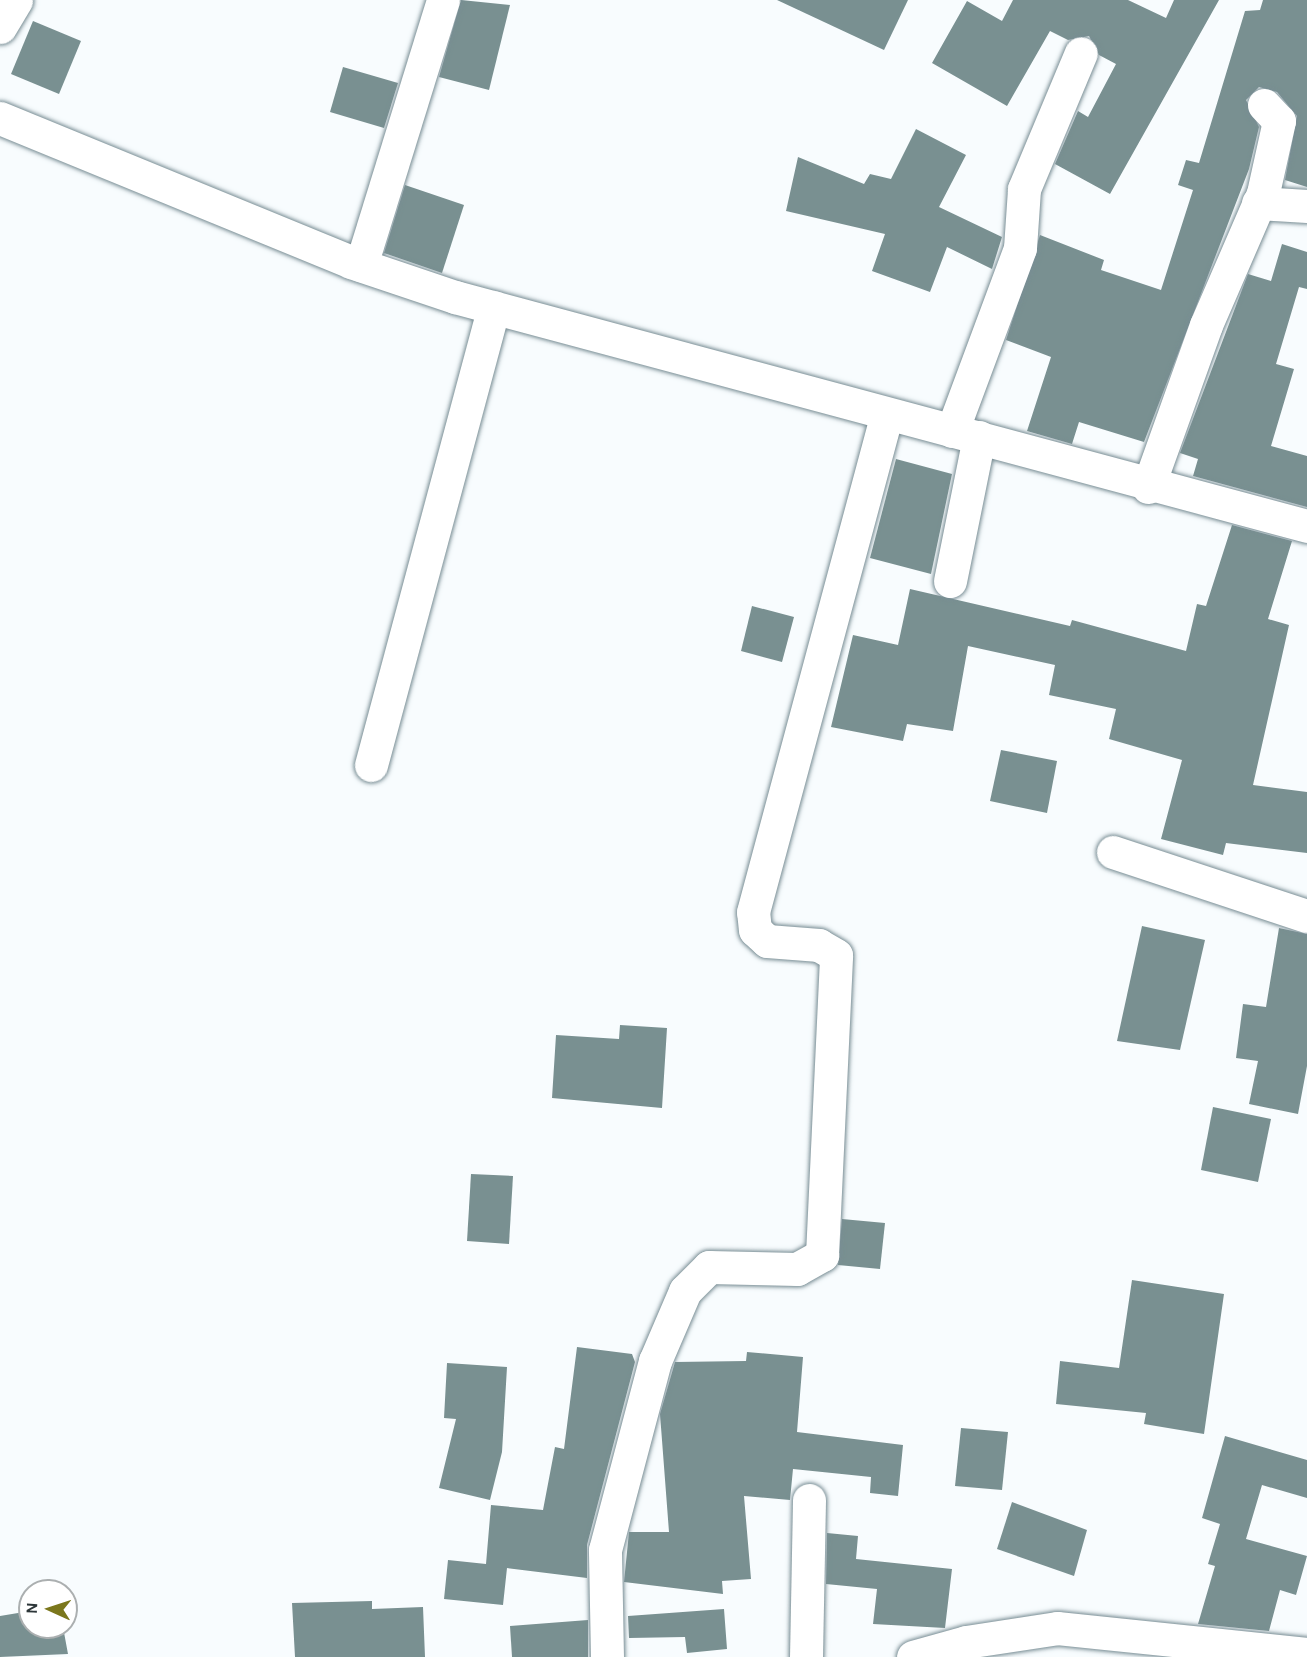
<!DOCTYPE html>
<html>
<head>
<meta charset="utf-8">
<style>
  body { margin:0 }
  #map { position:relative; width:1307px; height:1657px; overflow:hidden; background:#f8fcfe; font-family:"Alegreya Sans",sans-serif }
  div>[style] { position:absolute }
  .building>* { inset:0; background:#799091 }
  .roads { filter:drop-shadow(0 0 2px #788d94) drop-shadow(0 0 2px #788d94) }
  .minor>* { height:33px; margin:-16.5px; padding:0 16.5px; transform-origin:16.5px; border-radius:16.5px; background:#fff }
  span { translate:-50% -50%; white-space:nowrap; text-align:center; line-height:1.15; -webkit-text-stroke:4.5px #fff; paint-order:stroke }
  .north { position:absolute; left:18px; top:1579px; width:60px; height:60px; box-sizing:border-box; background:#fff; border:2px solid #abafb0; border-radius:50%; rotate:273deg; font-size:16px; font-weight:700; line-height:24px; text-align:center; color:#2d3639 }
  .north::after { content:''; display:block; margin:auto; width:21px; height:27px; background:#7b771c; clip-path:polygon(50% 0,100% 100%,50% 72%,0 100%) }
</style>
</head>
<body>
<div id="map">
  <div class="building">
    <div style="clip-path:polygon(461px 0,510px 5px,489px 90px,439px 77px)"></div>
    <div style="clip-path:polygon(777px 0,908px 0,884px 50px)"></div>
    <div style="clip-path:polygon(1013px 0,1128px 0,1166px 18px,1174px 0,1219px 0,1110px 194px,1055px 164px,1078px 111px,1088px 117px,1116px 64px,1099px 55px,1089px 36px,1068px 40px,1050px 31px,1007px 106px,932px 63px,967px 1px,1002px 21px)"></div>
    <div style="clip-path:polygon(1263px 0,1307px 0,1307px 187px,1285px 180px,1297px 116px,1277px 92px,1259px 87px,1246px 100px,1259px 127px,1249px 169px,1144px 442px,1079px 422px,1072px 444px,1027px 431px,1051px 357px,1006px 340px,1040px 235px,1104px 260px,1101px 270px,1161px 290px,1193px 190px,1178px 185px,1186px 160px,1199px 163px,1245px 11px,1260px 10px)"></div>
    <div style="clip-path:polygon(33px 21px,81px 41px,59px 94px,11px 74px)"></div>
    <div style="clip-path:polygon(343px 67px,398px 83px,384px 128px,330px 112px)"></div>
    <div style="clip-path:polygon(916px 129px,966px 155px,939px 207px,1002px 237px,992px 269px,947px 247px,930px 292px,872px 271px,885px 234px,786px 211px,798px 157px,864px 184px,870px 174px,891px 179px)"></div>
    <div style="clip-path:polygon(405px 185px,464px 205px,442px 273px,384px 253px)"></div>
    <div style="clip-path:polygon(1282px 244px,1307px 252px,1307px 289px,1299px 287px,1276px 364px,1294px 369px,1271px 446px,1307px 456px,1307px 507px,1193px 476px,1198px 459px,1180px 453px,1248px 274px,1271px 281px)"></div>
    <div style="clip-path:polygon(896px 459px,952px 474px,931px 574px,870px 558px)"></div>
    <div style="clip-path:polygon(1232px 525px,1292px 541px,1268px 619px,1289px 625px,1253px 785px,1307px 792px,1307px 853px,1226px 843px,1223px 855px,1161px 839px,1182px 760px,1109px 739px,1116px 709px,1049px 695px,1055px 665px,968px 646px,953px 731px,907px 724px,903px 741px,831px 727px,853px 635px,898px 645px,910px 589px,1070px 626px,1072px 620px,1186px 651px,1197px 604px,1206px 606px)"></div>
    <div style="clip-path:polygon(752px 606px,794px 617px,782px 662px,741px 651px)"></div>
    <div style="clip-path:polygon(1001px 750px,1057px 761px,1047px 813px,990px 801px)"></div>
    <div style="clip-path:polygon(1142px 926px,1205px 940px,1180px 1050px,1117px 1041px)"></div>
    <div style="clip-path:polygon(1279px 928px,1307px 934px,1307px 1066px,1298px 1114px,1249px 1104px,1258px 1061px,1236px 1058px,1243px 1004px,1266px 1007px)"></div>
    <div style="clip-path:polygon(620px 1025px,667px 1028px,662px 1108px,552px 1098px,556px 1035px,619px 1039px)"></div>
    <div style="clip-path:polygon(1213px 1107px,1271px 1119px,1258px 1182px,1201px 1170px)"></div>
    <div style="clip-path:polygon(471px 1174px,513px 1176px,509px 1244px,467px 1241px)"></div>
    <div style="clip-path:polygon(842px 1219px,885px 1223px,880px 1269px,838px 1265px)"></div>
    <div style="clip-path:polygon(1132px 1280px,1224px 1294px,1204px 1434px,1144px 1424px,1146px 1413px,1056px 1404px,1060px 1361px,1119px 1368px)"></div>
    <div style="clip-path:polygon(577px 1347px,632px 1354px,635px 1362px,587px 1545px,587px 1578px,507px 1568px,503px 1605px,444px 1599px,448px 1560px,486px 1564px,491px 1505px,543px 1510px,555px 1447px,564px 1449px)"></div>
    <div style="clip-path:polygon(747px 1352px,803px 1357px,797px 1432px,903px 1445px,898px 1496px,870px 1493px,871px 1477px,793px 1469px,790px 1500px,744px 1496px,751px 1579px,722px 1581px,723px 1594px,624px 1582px,629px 1532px,669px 1532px,660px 1414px,675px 1362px,746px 1361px)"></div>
    <div style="clip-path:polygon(447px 1363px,507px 1367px,502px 1452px,490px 1500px,439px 1488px,456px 1419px,444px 1418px)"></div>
    <div style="clip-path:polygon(961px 1428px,1008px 1432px,1002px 1490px,955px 1486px)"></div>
    <div style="clip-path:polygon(1225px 1436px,1307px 1460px,1307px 1498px,1262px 1485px,1246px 1539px,1307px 1556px,1296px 1595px,1280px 1590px,1269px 1631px,1198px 1624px,1215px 1566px,1208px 1564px,1220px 1524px,1202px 1518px)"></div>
    <div style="clip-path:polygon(1012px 1502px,1087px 1530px,1074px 1576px,997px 1549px)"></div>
    <div style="clip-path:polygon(827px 1533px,858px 1536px,856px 1559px,952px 1569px,945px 1628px,873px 1624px,877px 1589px,826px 1584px)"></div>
    <div style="clip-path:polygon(372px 1601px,372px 1609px,423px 1607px,425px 1657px,295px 1657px,292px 1603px)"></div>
    <div style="clip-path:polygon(724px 1609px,727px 1649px,687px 1653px,685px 1637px,629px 1638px,628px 1616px)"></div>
    <div style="clip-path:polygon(30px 1611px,30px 1627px,63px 1627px,68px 1654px,0 1657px,0 1616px)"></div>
    <div style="clip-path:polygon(588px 1620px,588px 1657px,512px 1657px,510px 1626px)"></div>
  </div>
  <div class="roads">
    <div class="minor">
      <div style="left:0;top:27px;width:31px;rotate:-59deg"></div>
      <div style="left:0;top:118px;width:379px;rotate:22.3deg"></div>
      <div style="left:351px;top:262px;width:110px;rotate:18.6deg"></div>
      <div style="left:455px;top:297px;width:882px;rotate:15.04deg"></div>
      <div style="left:1258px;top:203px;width:49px;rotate:3.5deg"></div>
      <div style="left:361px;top:265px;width:277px;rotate:-72.8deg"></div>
      <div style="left:952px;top:431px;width:195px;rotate:-69.6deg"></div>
      <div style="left:1020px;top:248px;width:59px;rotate:-86.1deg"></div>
      <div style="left:1024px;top:189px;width:147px;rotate:-67.3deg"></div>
      <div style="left:1148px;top:487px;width:172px;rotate:-70.3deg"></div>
      <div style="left:1206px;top:325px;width:144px;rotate:-66.6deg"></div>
      <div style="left:1263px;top:193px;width:74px;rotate:-77.5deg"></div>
      <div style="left:1279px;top:121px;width:22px;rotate:-133deg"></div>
      <div style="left:950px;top:581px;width:147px;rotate:-78.6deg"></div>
      <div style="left:371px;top:765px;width:474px;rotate:-75deg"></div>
      <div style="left:1113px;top:852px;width:204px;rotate:18.3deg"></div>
      <div style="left:607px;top:1657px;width:107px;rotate:-91.1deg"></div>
      <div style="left:605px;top:1550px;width:196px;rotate:-75.2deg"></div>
      <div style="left:655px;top:1361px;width:76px;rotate:-66.8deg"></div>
      <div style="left:685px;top:1291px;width:34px;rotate:-45deg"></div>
      <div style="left:709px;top:1267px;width:88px;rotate:1.3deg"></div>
      <div style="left:797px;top:1269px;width:29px;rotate:-29deg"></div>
      <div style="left:822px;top:1255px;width:300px;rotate:-87.3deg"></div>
      <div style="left:836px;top:955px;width:20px;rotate:-150deg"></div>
      <div style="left:819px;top:945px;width:52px;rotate:-175.6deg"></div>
      <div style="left:767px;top:941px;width:16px;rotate:-137deg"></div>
      <div style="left:755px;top:930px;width:18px;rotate:-96deg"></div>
      <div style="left:753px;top:912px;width:513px;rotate:-74.96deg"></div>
      <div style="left:806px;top:1657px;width:157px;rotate:-88.9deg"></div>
      <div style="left:913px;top:1657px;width:55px;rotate:-15.8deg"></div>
      <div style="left:966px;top:1642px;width:92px;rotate:-8.7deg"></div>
      <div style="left:1057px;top:1628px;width:251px;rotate:5.9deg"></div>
    </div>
  </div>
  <div class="north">N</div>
</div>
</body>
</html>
